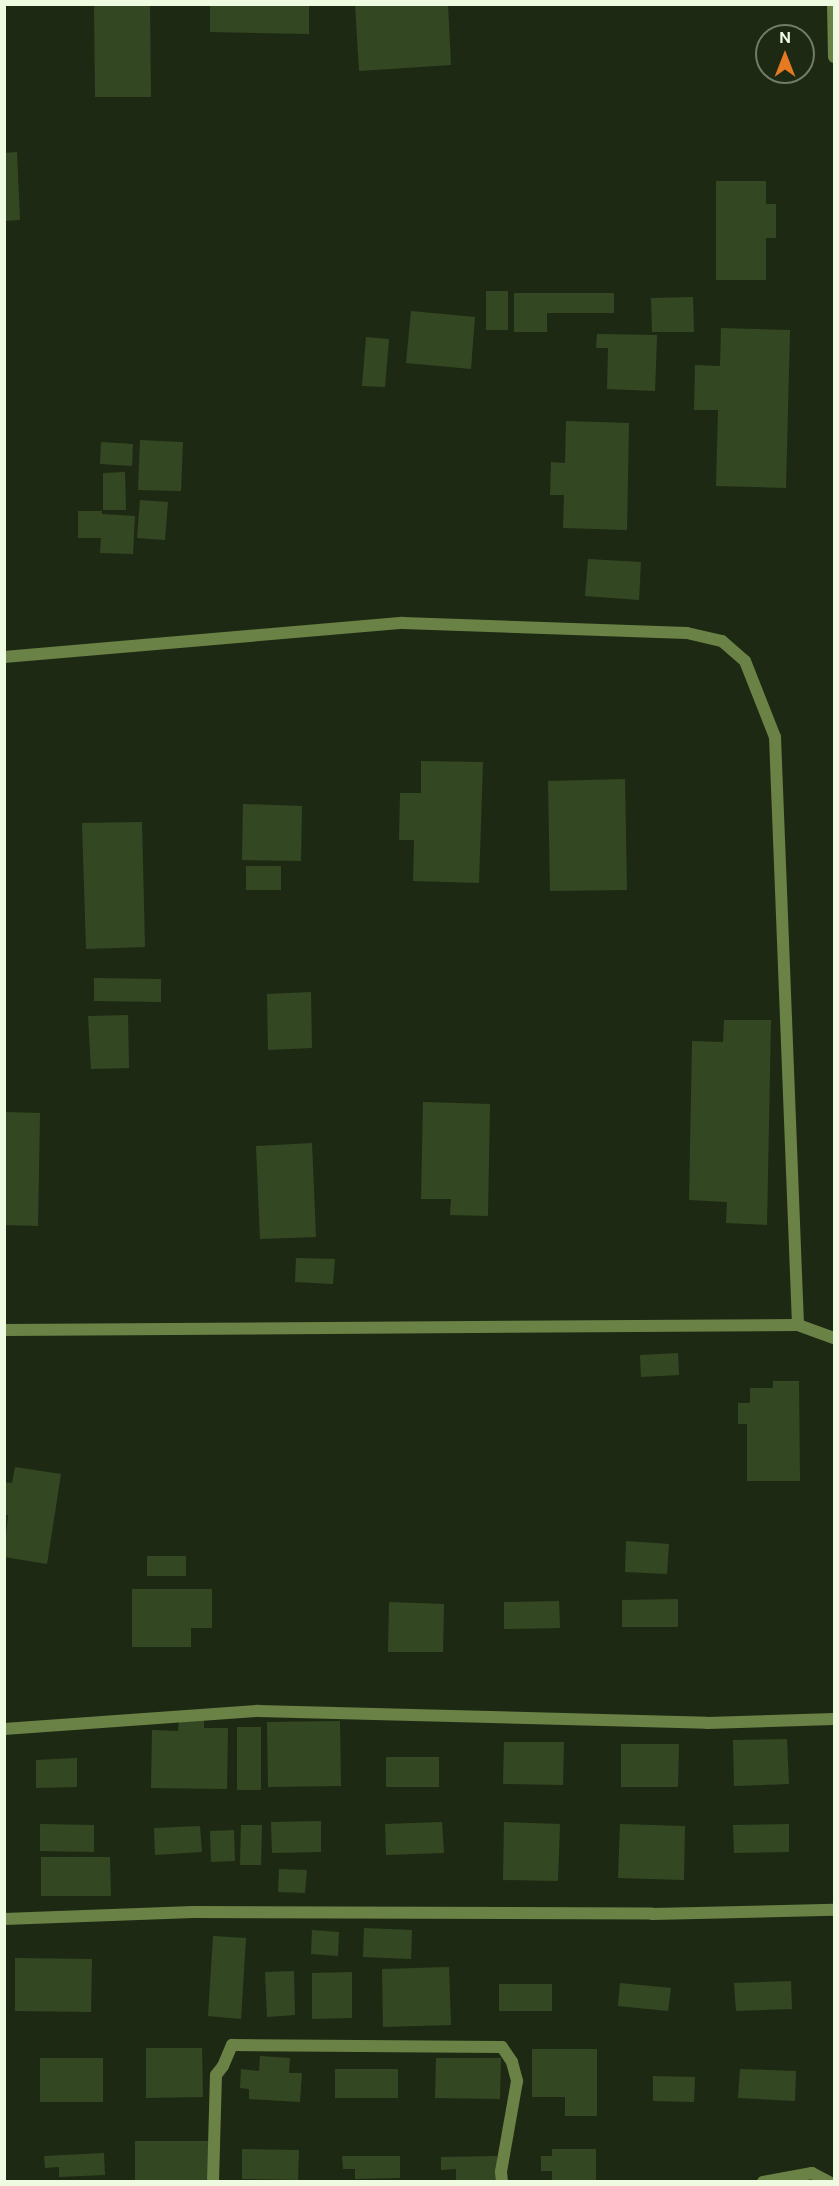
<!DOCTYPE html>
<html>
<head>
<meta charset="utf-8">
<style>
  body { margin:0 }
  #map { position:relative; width:839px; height:2186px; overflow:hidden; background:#1e2914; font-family:"DM Sans",sans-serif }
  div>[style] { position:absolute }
  .building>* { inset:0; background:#334822 }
  .street>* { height:12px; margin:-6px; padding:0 6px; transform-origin:6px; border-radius:6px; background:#6a8245 }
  span { translate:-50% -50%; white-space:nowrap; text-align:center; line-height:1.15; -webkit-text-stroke:6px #1e2914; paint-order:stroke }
  .frame { position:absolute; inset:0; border:6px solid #effbe0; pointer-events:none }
  .north { position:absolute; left:755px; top:24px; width:60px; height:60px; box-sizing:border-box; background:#1e2914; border:2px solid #727d66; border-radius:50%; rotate:0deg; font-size:16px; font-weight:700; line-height:24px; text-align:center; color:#effbe0 }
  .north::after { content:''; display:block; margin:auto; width:21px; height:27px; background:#e57a23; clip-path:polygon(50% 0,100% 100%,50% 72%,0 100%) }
</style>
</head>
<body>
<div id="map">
  <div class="building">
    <div style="clip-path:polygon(94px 4px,150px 4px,151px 97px,95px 97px)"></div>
    <div style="clip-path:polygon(210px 4px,309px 4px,309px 34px,210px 32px)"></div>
    <div style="clip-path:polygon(355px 4px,448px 4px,451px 65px,359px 71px)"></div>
    <div style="clip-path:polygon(17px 152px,20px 220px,4px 221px,4px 153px)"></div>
    <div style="clip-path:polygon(716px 181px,766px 181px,766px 204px,776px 204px,776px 238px,766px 238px,766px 280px,716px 280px)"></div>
    <div style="clip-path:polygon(486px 291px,508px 291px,508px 330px,486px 330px)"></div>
    <div style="clip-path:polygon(514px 293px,614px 293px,614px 313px,547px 313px,547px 332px,514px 332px)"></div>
    <div style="clip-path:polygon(693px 297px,694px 332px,652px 332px,651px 298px)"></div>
    <div style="clip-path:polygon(411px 311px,475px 317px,471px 369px,406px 363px)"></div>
    <div style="clip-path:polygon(721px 328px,790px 330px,786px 488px,716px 486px,718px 410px,694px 410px,695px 365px,720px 366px)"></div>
    <div style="clip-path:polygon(597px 334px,657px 335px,655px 391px,607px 389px,608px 348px,596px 348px)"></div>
    <div style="clip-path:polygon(366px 337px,389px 339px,385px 387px,362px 386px)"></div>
    <div style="clip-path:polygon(566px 421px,629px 423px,627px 530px,563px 528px,564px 495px,550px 495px,551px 462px,565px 463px)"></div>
    <div style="clip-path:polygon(140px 440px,183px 442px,181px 491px,138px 490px)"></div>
    <div style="clip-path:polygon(101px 442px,133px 444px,132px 466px,100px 464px)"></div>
    <div style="clip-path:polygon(125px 472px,126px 510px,103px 510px,103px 473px)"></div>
    <div style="clip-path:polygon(140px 500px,168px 502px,165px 540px,137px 538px)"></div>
    <div style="clip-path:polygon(78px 511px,102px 511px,102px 514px,135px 516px,133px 554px,100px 553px,101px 538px,78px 538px)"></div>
    <div style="clip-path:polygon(588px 559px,641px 562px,639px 600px,585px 596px)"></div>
    <div style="clip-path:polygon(421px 761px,483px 762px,479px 883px,413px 881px,414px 840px,399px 840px,400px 793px,421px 793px)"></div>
    <div style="clip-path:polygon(625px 779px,627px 890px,550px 891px,548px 781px)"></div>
    <div style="clip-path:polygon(243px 804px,302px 806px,301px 861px,242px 860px)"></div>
    <div style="clip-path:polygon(142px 822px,145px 947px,86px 949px,82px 823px)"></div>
    <div style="clip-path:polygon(246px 866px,281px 866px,281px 890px,246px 890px)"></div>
    <div style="clip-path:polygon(94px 978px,161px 979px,161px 1002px,94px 1001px)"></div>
    <div style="clip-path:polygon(311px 992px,312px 1048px,268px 1050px,267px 994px)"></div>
    <div style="clip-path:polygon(128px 1015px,129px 1068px,91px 1069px,88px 1016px)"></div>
    <div style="clip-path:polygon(724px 1020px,771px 1020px,767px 1225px,726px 1223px,727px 1202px,689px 1200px,692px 1041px,723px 1042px)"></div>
    <div style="clip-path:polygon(423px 1102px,490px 1104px,488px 1216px,450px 1215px,451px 1199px,421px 1199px)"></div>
    <div style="clip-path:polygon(4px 1112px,40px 1113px,38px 1226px,4px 1225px)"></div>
    <div style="clip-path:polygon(312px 1143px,316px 1237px,260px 1239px,256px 1146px)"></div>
    <div style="clip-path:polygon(296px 1258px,335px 1259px,333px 1284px,295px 1282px)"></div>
    <div style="clip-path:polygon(678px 1353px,679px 1375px,641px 1377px,640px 1355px)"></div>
    <div style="clip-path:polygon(773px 1381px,799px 1381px,800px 1481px,747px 1481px,747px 1424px,738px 1424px,738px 1403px,750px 1403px,750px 1388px,773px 1388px)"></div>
    <div style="clip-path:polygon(15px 1467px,61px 1474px,47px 1564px,4px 1557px,8px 1515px,4px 1515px,4px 1482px,12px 1483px)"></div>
    <div style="clip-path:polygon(626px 1541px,669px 1544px,667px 1574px,625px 1572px)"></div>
    <div style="clip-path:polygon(147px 1556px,186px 1556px,186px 1576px,147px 1576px)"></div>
    <div style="clip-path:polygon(132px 1589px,212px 1589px,212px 1628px,191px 1628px,191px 1647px,132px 1647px)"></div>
    <div style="clip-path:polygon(678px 1599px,678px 1627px,622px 1627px,622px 1600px)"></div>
    <div style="clip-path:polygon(559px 1601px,560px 1628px,504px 1629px,504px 1602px)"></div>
    <div style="clip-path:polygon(389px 1602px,444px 1604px,443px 1652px,388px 1652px)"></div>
    <div style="clip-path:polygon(179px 1718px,204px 1719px,204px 1728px,228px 1728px,227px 1789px,151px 1788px,152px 1730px,178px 1731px)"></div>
    <div style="clip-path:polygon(340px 1721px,341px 1786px,268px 1787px,267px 1722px)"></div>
    <div style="clip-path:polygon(237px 1727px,261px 1727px,261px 1790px,237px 1790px)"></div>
    <div style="clip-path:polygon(787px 1739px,789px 1784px,734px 1786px,733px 1740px)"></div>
    <div style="clip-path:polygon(504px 1742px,564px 1742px,563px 1785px,503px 1784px)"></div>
    <div style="clip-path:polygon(621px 1744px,679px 1744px,678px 1787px,621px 1787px)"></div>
    <div style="clip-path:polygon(386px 1757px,439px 1757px,439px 1787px,386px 1787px)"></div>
    <div style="clip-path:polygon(77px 1758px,77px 1787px,36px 1788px,36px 1760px)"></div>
    <div style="clip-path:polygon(321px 1821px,321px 1852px,272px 1853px,271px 1822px)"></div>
    <div style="clip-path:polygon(442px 1822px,444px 1853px,386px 1855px,385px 1824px)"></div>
    <div style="clip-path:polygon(504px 1822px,560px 1824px,558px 1881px,503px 1880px)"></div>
    <div style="clip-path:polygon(40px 1824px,94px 1825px,94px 1852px,40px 1851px)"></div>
    <div style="clip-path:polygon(620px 1824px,685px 1826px,684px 1880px,618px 1878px)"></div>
    <div style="clip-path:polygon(789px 1824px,789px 1852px,734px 1853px,733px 1825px)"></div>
    <div style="clip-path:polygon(241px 1825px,262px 1825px,261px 1865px,240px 1865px)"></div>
    <div style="clip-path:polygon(200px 1826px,202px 1852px,155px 1855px,154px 1828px)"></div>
    <div style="clip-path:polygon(234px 1830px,235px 1861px,211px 1862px,210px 1831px)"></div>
    <div style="clip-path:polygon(41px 1857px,110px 1857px,111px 1896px,41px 1896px)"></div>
    <div style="clip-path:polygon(279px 1869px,307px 1870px,305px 1893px,278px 1892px)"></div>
    <div style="clip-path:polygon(364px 1928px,412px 1930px,411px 1959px,363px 1957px)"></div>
    <div style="clip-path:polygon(312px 1930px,339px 1932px,338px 1956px,311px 1954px)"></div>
    <div style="clip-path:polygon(213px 1936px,246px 1938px,241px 2019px,208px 2016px)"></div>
    <div style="clip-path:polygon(15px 1958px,92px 1959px,91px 2012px,15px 2011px)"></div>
    <div style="clip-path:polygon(449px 1967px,451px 2025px,383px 2027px,382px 1969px)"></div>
    <div style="clip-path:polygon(294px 1971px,295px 2015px,267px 2017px,265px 1972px)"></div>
    <div style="clip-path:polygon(352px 1972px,352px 2018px,312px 2019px,312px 1973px)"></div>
    <div style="clip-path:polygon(791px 1981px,792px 2009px,736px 2011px,734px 1983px)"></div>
    <div style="clip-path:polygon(620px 1983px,671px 1988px,668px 2011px,618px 2006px)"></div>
    <div style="clip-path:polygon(499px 1984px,552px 1984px,552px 2011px,499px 2011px)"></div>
    <div style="clip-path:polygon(146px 2048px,202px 2048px,203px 2097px,146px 2098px)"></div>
    <div style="clip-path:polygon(532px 2049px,597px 2049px,597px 2116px,565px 2116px,565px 2097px,532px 2097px)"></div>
    <div style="clip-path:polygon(260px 2056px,290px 2058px,289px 2073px,302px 2073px,300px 2102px,249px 2099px,249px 2089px,240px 2088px,241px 2069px,259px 2071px)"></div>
    <div style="clip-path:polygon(40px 2058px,103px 2058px,103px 2102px,40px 2102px)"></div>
    <div style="clip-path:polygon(436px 2058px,501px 2058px,500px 2099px,435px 2098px)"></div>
    <div style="clip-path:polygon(335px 2069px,398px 2069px,398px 2098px,335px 2098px)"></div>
    <div style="clip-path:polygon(740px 2069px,796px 2071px,795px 2101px,738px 2098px)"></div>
    <div style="clip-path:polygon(653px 2076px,695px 2077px,694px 2102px,653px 2101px)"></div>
    <div style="clip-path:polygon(135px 2141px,212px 2141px,212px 2182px,135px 2182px)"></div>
    <div style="clip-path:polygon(242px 2149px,299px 2150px,298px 2180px,242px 2179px)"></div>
    <div style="clip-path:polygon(552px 2149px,596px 2149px,596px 2180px,552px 2180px,552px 2171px,541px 2171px,541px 2156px,552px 2156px)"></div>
    <div style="clip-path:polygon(104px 2153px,105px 2175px,59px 2177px,59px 2167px,45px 2168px,44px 2156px)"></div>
    <div style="clip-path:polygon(342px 2156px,400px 2156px,400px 2178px,355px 2179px,355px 2169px,343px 2169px)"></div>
    <div style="clip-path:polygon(497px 2156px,497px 2180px,456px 2180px,456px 2169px,441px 2170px,441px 2157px)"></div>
  </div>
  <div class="street">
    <div style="left:833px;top:4px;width:53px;rotate:88.9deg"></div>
    <div style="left:4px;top:657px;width:400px;rotate:-4.9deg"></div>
    <div style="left:403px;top:623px;width:284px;rotate:2deg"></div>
    <div style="left:687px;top:633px;width:36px;rotate:13deg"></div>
    <div style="left:722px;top:641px;width:30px;rotate:41deg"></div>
    <div style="left:745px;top:661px;width:82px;rotate:68.5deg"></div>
    <div style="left:775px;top:737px;width:588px;rotate:87.76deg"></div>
    <div style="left:4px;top:1330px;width:794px;rotate:-0.36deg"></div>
    <div style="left:798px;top:1325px;width:38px;rotate:20deg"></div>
    <div style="left:4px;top:1729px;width:255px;rotate:-4.1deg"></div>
    <div style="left:258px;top:1711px;width:449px;rotate:1.5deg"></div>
    <div style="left:707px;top:1723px;width:127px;rotate:-1.8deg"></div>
    <div style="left:4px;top:1919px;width:189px;rotate:-2.1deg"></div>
    <div style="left:193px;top:1912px;width:459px;rotate:0.2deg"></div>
    <div style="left:652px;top:1914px;width:182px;rotate:-1.3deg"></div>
    <div style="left:213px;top:2182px;width:107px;rotate:-88.4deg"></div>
    <div style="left:216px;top:2075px;width:11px;rotate:-52deg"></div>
    <div style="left:223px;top:2066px;width:23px;rotate:-67deg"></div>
    <div style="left:232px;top:2045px;width:270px;rotate:0.4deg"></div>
    <div style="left:502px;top:2047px;width:18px;rotate:56deg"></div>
    <div style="left:512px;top:2062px;width:20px;rotate:75deg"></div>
    <div style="left:517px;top:2081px;width:92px;rotate:100deg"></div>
    <div style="left:501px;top:2172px;width:10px;rotate:84deg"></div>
    <div style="left:763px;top:2182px;width:50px;rotate:-10.4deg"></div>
    <div style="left:812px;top:2173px;width:19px;rotate:28deg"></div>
  </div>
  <div class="frame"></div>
  <div class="north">N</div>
</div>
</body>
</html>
